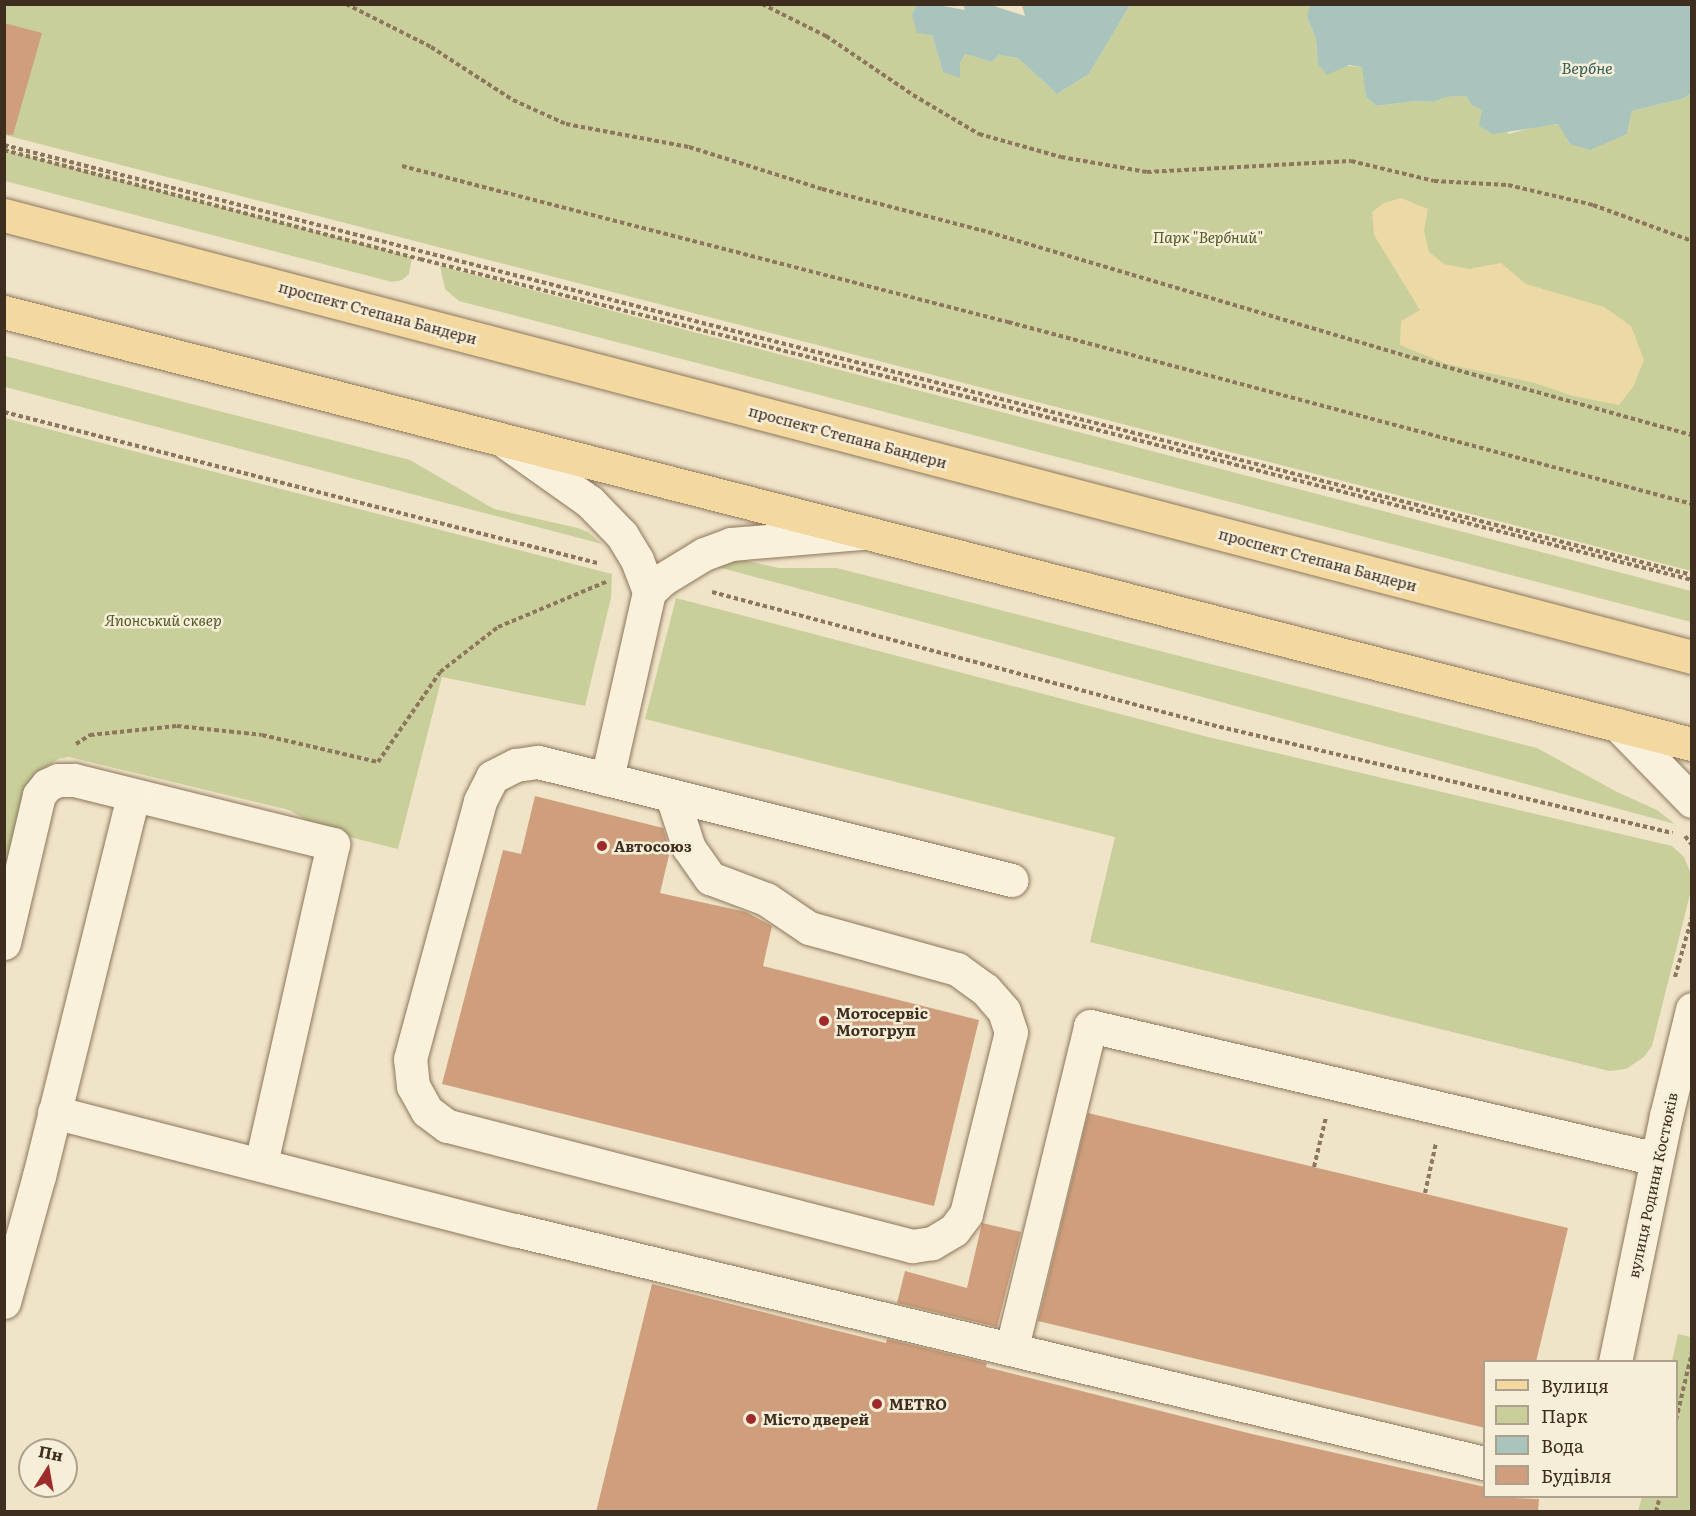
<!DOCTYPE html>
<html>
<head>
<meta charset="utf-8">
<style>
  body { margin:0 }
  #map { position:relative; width:1696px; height:1516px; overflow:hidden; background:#f0e4c8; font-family:Literata,serif }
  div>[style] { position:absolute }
  .green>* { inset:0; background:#c9cf9b }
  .sand>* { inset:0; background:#ecd9a5 }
  .water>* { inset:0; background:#a9c4bc }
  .building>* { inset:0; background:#cf9f7d }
  .path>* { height:4px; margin-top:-2px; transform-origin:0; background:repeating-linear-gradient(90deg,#8d765c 0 4.5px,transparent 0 7.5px) }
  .roads { filter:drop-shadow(0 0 2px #8d765c) drop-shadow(0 0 2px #8d765c) }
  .minor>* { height:33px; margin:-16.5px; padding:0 16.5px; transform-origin:16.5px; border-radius:16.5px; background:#faf1dc }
  .major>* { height:33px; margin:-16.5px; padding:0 16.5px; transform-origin:16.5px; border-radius:16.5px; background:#f3d9a0 }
  .dots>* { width:16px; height:16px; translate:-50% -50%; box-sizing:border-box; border:3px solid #f7eed8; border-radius:50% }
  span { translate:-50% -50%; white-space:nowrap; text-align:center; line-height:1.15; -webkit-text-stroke:5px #f7eed8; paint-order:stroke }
  .park-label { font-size:15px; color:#4d5a26; font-style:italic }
  .street-label { font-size:15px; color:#3d2e20 }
  .poi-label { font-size:15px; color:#3d2e20; font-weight:700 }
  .left { translate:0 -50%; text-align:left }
  .water-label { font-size:16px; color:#2f5d5a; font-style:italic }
  .frame { position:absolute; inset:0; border:6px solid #3d2e20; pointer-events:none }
  .legend { position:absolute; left:1483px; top:1360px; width:195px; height:138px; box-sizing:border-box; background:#f7eed8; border:2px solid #ada18e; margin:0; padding:8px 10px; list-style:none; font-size:18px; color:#3d2e20 }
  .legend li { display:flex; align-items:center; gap:12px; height:30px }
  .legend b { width:30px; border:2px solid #ada18e }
  .north { position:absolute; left:18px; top:1438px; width:60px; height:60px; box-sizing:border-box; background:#f7eed8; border:2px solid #ada18e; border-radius:50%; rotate:11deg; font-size:16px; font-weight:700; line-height:24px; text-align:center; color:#3d2e20 }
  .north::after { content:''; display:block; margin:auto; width:21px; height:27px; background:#9e2a2b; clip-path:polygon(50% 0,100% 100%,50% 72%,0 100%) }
</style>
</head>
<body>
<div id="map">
  <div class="green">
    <div style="clip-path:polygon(4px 5px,916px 5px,912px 15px,932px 35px,943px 72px,960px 63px,965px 54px,992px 62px,999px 55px,1018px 58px,1057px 94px,1089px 74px,1130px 5px,1310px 5px,1307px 17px,1316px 39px,1318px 64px,1363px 67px,1366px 97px,1376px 106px,1416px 101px,1434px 102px,1446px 97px,1466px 96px,1509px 134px,1533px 127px,1559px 124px,1570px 144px,1609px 141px,1627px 134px,1632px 111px,1685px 98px,1691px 93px,1691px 571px,5px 135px)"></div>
    <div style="clip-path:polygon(5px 150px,412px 257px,409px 274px,402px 280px,392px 282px,5px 181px)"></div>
    <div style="clip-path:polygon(440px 266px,1691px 591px,1691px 622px,459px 301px,445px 289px)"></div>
    <div style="clip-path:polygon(5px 356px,410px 460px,494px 509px,578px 528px,588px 532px,602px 544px,5px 387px)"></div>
    <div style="clip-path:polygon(5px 418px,612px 574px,611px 598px,585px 706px,442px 677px,398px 849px,325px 831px,289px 810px,69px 757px,58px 759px,35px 774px,28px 788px,5px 884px)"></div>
    <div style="clip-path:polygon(724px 556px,779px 568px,837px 568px,1537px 748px,1617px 792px,1657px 810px,1675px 824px,703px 563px)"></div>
    <div style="clip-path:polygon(676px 598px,1204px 736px,1672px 846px,1684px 857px,1691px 874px,1691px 890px,1652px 1046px,1644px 1057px,1626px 1069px,1609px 1071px,1090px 942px,1115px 837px,645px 719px)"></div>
    <div style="clip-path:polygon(1678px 1334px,1691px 1337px,1691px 1511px,1638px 1511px,1642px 1497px,1676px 1496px,1676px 1362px,1672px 1361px)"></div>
  </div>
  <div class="sand">
    <div style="clip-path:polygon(1401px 198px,1428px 209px,1424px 231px,1429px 252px,1444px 264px,1469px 269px,1501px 263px,1526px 284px,1604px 307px,1631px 326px,1644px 360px,1633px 387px,1619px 405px,1573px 396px,1535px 383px,1447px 364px,1400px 345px,1401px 321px,1420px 310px,1374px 235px,1372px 212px,1384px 203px)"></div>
  </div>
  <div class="water">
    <div style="clip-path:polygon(1310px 4px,1691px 5px,1691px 93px,1685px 98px,1632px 111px,1627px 134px,1590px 150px,1570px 144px,1558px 124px,1493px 134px,1479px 126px,1482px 110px,1472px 105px,1466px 96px,1446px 97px,1434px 102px,1416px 101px,1376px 106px,1366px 97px,1362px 67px,1349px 65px,1327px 75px,1318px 64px,1316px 39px,1307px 17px)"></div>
    <div style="clip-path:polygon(916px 5px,938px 5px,965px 10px,963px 5px,991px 5px,1025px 16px,1022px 5px,1130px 5px,1089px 74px,1057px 94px,1018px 58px,999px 55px,992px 62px,965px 54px,960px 63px,960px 78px,943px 72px,932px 35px,917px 33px,912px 15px)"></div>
  </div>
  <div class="building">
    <div style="clip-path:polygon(4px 23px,42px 33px,13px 135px,4px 134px)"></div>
    <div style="clip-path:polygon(535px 796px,663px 828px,670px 851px,660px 893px,746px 912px,772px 926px,763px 966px,979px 1020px,934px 1206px,442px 1084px,503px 850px,521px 854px)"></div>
    <div style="clip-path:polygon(1088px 1113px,1568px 1228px,1536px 1362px,1485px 1362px,1485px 1428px,1038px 1321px)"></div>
    <div style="clip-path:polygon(982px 1223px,1021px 1232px,997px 1327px,897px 1303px,905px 1271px,967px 1288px)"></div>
    <div style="clip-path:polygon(652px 1284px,886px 1343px,887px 1339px,987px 1363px,986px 1367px,1252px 1434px,1485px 1487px,1485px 1497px,1539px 1499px,1538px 1512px,596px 1512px)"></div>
  </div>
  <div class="path">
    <div style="left:346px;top:4px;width:95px;rotate:26.8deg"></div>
    <div style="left:431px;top:47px;width:98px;rotate:32.9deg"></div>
    <div style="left:513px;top:100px;width:58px;rotate:24.4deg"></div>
    <div style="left:566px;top:124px;width:125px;rotate:10.6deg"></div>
    <div style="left:689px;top:147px;width:139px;rotate:17.5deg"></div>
    <div style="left:822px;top:189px;width:164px;rotate:14.5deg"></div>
    <div style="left:981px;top:230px;width:452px;rotate:16.5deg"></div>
    <div style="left:1414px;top:358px;width:288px;rotate:15.5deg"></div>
    <div style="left:762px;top:4px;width:72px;rotate:26.6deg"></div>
    <div style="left:826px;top:36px;width:105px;rotate:34.1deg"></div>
    <div style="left:913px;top:95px;width:77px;rotate:30.6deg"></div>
    <div style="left:979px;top:134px;width:85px;rotate:15.7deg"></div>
    <div style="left:1061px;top:157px;width:87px;rotate:9.9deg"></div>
    <div style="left:1147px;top:172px;width:204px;rotate:-3.1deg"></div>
    <div style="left:1351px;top:161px;width:85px;rotate:13.5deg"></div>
    <div style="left:1434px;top:181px;width:74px;rotate:3.1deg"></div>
    <div style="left:1508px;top:185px;width:87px;rotate:13.2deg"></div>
    <div style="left:1593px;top:205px;width:105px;rotate:20deg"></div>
    <div style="left:4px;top:145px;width:1742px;rotate:14.29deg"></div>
    <div style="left:4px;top:150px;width:430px;rotate:14.7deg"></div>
    <div style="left:420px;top:259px;width:1312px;rotate:14.16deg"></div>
    <div style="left:402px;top:166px;width:626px;rotate:14.44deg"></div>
    <div style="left:1008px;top:322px;width:708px;rotate:14.9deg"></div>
    <div style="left:4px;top:412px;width:612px;rotate:14.29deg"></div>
    <div style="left:712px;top:592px;width:517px;rotate:14.9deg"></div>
    <div style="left:1212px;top:725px;width:473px;rotate:13.2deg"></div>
    <div style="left:76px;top:744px;width:17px;rotate:-33deg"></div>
    <div style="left:90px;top:735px;width:87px;rotate:-5.9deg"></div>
    <div style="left:177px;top:726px;width:85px;rotate:6deg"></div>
    <div style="left:262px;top:735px;width:119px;rotate:13.1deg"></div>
    <div style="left:378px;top:762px;width:109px;rotate:-55.4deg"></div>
    <div style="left:440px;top:672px;width:73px;rotate:-37.8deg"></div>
    <div style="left:498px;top:627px;width:119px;rotate:-22.7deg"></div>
    <div style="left:1685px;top:836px;width:11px;rotate:52deg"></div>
    <div style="left:1675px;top:977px;width:62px;rotate:-74.2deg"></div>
    <div style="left:1314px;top:1167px;width:51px;rotate:-76.5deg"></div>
    <div style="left:1425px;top:1193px;width:51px;rotate:-77.6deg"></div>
    <div style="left:1676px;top:1420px;width:70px;rotate:-76.8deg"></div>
    <div style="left:1656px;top:1512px;width:16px;rotate:-76deg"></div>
  </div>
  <div class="roads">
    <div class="minor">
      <div style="left:507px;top:443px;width:102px;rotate:35.4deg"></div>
      <div style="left:590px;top:502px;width:46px;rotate:45.9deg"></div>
      <div style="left:622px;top:535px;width:29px;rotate:59deg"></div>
      <div style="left:637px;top:560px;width:34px;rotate:69deg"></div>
      <div style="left:649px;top:592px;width:192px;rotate:102.7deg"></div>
      <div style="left:649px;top:592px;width:19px;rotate:-43deg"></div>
      <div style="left:663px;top:579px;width:48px;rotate:-31.4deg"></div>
      <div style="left:704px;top:554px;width:29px;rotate:-20deg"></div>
      <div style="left:731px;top:544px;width:130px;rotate:-4.8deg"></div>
      <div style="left:1618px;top:725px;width:106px;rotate:45.8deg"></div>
      <div style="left:672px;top:796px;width:55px;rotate:71.9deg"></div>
      <div style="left:689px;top:848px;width:37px;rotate:55deg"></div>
      <div style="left:710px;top:878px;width:60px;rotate:20.6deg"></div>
      <div style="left:766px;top:899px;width:52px;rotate:34deg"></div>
      <div style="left:809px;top:928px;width:154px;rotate:15.5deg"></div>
      <div style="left:957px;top:969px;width:34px;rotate:36deg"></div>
      <div style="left:985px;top:989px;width:29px;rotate:49deg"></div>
      <div style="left:1004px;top:1011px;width:22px;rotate:72deg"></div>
      <div style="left:1011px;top:1032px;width:187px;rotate:103.9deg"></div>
      <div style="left:966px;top:1214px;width:20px;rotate:127deg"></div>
      <div style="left:954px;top:1230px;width:26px;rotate:149deg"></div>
      <div style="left:932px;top:1243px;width:20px;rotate:171deg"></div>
      <div style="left:912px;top:1246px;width:480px;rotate:-165.5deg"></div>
      <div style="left:447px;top:1126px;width:25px;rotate:-143deg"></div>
      <div style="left:427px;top:1111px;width:29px;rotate:-119deg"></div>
      <div style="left:413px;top:1086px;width:27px;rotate:-96deg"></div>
      <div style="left:410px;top:1059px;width:267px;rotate:-74.8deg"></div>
      <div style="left:480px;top:801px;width:27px;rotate:-63deg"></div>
      <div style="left:492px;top:777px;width:27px;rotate:-27deg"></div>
      <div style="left:516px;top:765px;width:22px;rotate:-8deg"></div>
      <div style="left:538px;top:762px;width:488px;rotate:14deg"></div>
      <div style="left:4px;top:943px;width:152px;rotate:-76.7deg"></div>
      <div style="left:39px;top:795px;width:13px;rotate:-51deg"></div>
      <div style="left:47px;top:785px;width:12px;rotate:-24deg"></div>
      <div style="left:58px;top:780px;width:16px"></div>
      <div style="left:74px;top:780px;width:267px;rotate:13.9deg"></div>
      <div style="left:333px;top:844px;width:327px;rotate:102.7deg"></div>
      <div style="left:54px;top:1112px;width:476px;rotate:14.4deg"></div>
      <div style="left:515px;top:1230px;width:997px;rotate:13.52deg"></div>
      <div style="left:4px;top:1302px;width:131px;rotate:-74.5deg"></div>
      <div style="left:39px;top:1176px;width:392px;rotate:-76.1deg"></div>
      <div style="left:1012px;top:1347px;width:330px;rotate:-76.3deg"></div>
      <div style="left:1090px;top:1026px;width:582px;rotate:13.2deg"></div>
      <div style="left:1615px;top:1362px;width:251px;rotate:-78.3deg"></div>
      <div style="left:1666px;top:1116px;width:110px;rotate:-76.3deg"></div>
    </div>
    <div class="major">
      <div style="left:4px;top:215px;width:1745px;rotate:14.67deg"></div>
      <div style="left:4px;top:312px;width:1742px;rotate:14.36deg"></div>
    </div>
  </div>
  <div class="dots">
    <div style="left:602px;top:846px;background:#9e2a2b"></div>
    <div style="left:824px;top:1021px;background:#9e2a2b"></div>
    <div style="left:877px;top:1404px;background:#9e2a2b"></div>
    <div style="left:751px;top:1419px;background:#9e2a2b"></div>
  </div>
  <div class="park-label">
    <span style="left:1208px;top:237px">Парк "Вербний"</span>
    <span style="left:163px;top:620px">Японський сквер</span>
  </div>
  <div class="street-label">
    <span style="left:378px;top:312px;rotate:15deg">проспект Степана Бандери</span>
    <span style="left:848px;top:436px;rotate:15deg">проспект Степана Бандери</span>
    <span style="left:1318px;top:559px;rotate:15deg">проспект Степана Бандери</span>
    <span style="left:1652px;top:1185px;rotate:-78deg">вулиця Родини Костюків</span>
  </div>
  <div class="poi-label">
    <span class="left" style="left:614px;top:846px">Автосоюз</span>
    <span class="left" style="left:836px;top:1021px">Мотосервіс<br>Мотогруп</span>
    <span class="left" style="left:889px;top:1404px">METRO</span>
    <span class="left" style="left:763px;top:1419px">Місто дверей</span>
  </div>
  <div class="water-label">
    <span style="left:1587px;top:67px">Вербне</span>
  </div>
  <div class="frame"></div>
  <ul class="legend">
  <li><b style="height:8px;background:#f3d9a0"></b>Вулиця</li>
  <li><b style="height:16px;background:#c9cf9b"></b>Парк</li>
  <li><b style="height:16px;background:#a9c4bc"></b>Вода</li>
  <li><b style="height:16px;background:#cf9f7d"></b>Будівля</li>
  </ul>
  <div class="north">Пн</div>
</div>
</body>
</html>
